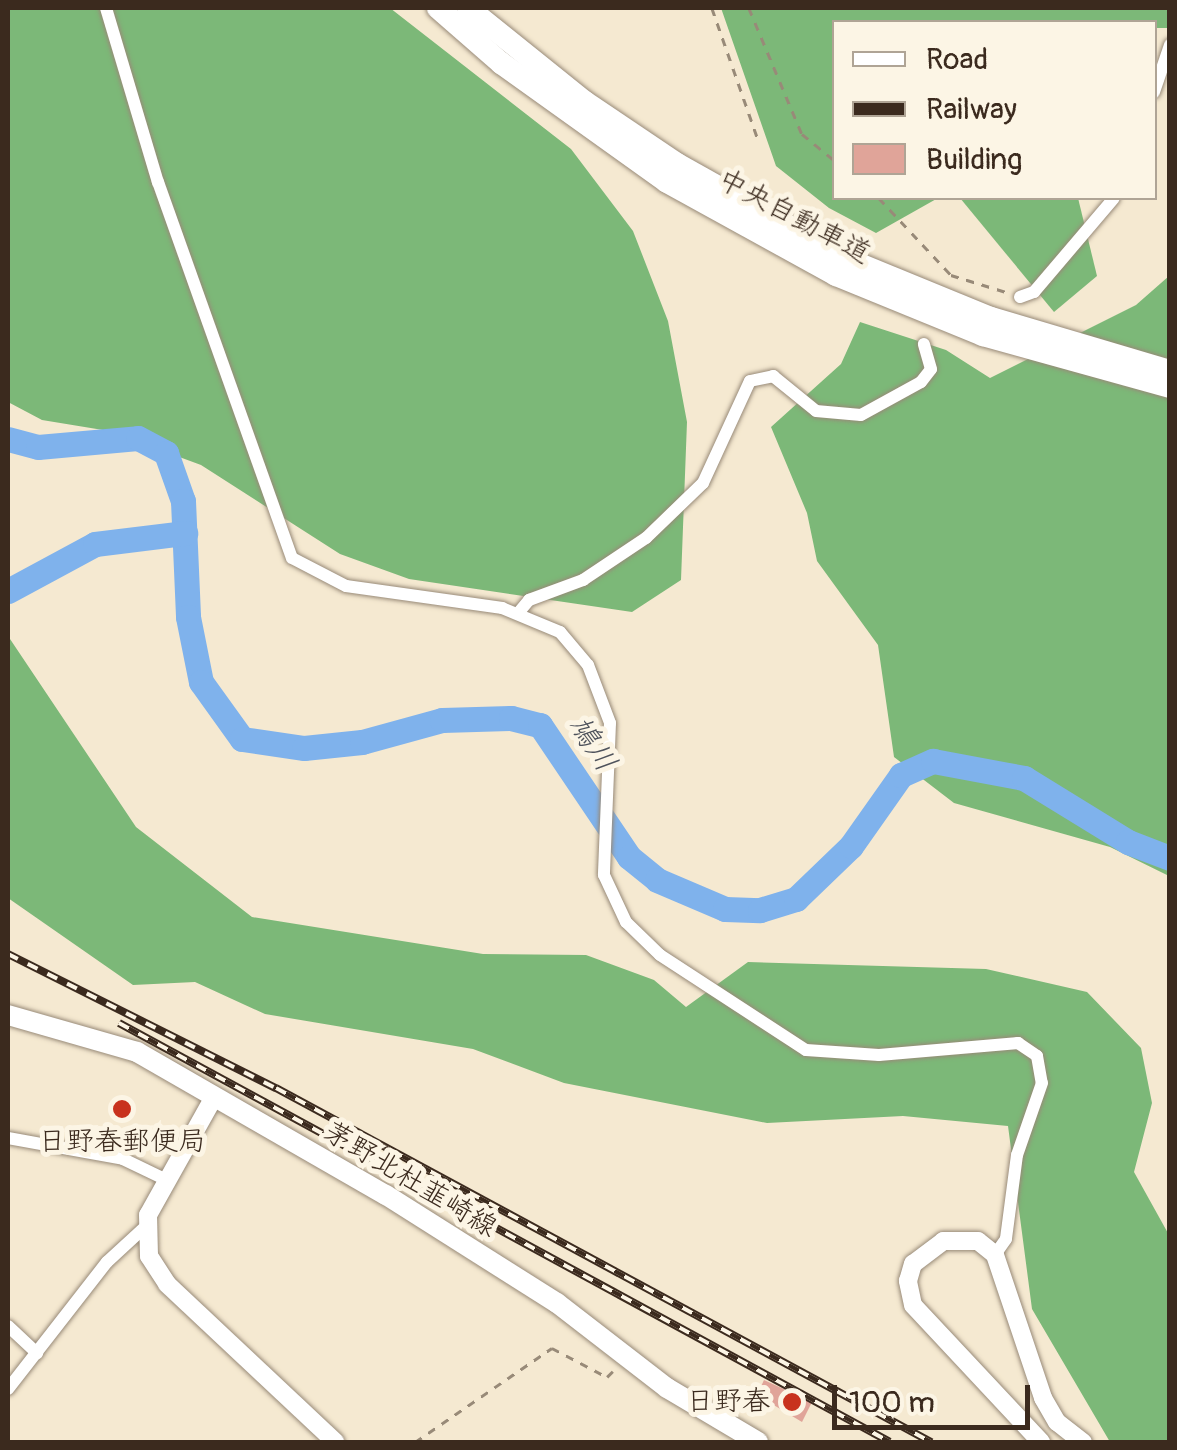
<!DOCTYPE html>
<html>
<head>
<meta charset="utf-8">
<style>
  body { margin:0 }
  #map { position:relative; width:1177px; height:1450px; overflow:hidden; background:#f5e9d1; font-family:Pangolin,"Klee One",sans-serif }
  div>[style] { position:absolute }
  .forest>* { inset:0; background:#7cb878 }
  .river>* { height:25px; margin:-12.5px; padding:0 12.5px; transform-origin:12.5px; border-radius:12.5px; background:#7fb2ec }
  .building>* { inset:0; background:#e0a499 }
  .path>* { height:2.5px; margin-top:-1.25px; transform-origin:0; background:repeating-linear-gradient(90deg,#988a78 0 8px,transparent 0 16px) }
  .roads { filter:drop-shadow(0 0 2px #988a78) drop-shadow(0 0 2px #988a78) }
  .street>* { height:12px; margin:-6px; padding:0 6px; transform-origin:6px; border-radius:6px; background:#fff }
  .secondary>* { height:18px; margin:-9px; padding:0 9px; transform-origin:9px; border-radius:9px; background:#fff }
  .primary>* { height:20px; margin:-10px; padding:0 10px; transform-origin:10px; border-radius:10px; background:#fff }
  .highway>* { height:22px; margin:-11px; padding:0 11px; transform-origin:11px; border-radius:11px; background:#fff }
  .rail>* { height:8px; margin-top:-4px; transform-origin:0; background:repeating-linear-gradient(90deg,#fcf5e5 0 11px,#3b2a1e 0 22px); box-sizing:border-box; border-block:2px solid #3b2a1e }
  .dots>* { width:28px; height:28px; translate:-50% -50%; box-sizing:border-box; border:5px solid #fcf5e5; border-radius:50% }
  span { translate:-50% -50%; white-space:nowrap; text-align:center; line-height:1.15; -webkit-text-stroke:10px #fcf5e5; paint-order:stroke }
  .street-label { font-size:28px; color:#3b2a1e }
  .poi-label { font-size:28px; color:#3b2a1e }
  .right { translate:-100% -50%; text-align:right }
  .water-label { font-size:30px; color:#4f535c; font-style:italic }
  .frame { position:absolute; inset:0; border:10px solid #3b2a1e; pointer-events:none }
  .legend { position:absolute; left:832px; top:20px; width:325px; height:180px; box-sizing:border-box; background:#fcf5e5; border:2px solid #afa495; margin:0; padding:12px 18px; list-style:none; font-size:30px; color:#3b2a1e }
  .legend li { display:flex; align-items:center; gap:20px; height:50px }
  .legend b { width:50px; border:2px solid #afa495 }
  .scale { position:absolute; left:832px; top:1385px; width:198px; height:45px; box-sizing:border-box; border:5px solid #3b2a1e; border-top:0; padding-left:12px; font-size:30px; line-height:35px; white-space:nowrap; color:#3b2a1e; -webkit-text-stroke:8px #fcf5e5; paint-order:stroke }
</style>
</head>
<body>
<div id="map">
  <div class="forest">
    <div style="clip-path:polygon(8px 8px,390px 8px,571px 149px,633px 231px,668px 321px,687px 422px,681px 580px,632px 612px,409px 579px,340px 554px,201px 465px,109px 431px,42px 420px,8px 402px)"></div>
    <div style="clip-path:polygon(721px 8px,1169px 8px,1170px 28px,1155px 28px,1154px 22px,834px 22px,834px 198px,938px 198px,876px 233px,829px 208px,776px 166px)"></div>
    <div style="clip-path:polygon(960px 198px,1078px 198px,1097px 276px,1054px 312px)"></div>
    <div style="clip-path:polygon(1169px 276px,1169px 876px,1110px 847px,954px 803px,894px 757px,878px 645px,817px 561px,807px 513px,771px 427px,841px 364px,860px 322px,946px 350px,990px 378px,1136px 305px)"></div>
    <div style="clip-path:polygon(8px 636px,136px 827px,252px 917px,483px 954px,586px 955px,654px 980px,686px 1007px,748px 962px,986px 969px,1087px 992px,1141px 1048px,1152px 1103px,1134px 1172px,1169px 1235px,1169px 1442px,1110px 1442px,1032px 1309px,1008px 1126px,903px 1116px,767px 1123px,564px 1083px,473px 1049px,265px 1014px,195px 982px,133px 985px,8px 898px)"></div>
  </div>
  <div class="river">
    <div style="left:8px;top:439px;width:31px;rotate:15deg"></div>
    <div style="left:38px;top:447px;width:100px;rotate:-5.1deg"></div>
    <div style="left:138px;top:438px;width:32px;rotate:28deg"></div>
    <div style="left:166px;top:453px;width:51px;rotate:70.5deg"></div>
    <div style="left:183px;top:501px;width:116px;rotate:87.5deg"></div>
    <div style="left:188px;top:617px;width:66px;rotate:78.7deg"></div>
    <div style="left:201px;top:682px;width:70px;rotate:54.3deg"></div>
    <div style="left:242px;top:739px;width:63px;rotate:8.3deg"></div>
    <div style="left:304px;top:748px;width:58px;rotate:-5.9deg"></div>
    <div style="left:362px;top:742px;width:83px;rotate:-15.4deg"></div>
    <div style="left:442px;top:720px;width:69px;rotate:-1.7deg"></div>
    <div style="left:511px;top:718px;width:30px;rotate:14deg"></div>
    <div style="left:540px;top:725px;width:159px;rotate:56deg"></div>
    <div style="left:629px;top:857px;width:36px;rotate:39deg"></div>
    <div style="left:657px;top:880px;width:74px;rotate:23.1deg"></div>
    <div style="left:725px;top:909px;width:35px;rotate:2deg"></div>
    <div style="left:760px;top:910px;width:38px;rotate:-17deg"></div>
    <div style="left:796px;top:899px;width:76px;rotate:-43.9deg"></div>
    <div style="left:851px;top:846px;width:87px;rotate:-54.8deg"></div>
    <div style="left:901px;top:775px;width:35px;rotate:-24deg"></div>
    <div style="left:933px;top:761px;width:93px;rotate:10.6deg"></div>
    <div style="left:1024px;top:778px;width:122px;rotate:31.6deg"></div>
    <div style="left:1128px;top:842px;width:45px;rotate:20.9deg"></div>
    <div style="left:8px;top:591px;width:99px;rotate:-28.4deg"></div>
    <div style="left:95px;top:544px;width:91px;rotate:-7deg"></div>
  </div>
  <div class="building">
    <div style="clip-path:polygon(764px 1380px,812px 1402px,802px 1422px,757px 1395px)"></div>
  </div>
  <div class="path">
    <div style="left:712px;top:8px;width:142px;rotate:70.7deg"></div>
    <div style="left:749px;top:8px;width:137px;rotate:67.2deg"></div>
    <div style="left:802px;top:134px;width:41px;rotate:39.1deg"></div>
    <div style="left:879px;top:198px;width:105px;rotate:46.9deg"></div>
    <div style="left:951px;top:275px;width:61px;rotate:17.2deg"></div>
    <div style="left:415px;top:1442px;width:166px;rotate:-34.5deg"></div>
    <div style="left:552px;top:1348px;width:62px;rotate:27.8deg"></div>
    <div style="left:607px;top:1377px;width:8px;rotate:-45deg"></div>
  </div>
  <div class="roads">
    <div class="street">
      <div style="left:106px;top:8px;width:182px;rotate:73.4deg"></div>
      <div style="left:158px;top:182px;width:399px;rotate:70.4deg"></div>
      <div style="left:292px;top:558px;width:61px;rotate:27.4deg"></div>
      <div style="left:346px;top:586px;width:158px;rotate:8deg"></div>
      <div style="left:502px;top:608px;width:63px;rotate:22.5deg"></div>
      <div style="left:560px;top:632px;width:43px;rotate:49.7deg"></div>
      <div style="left:588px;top:665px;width:62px;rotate:69.2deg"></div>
      <div style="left:610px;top:723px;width:152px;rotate:92.3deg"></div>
      <div style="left:604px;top:875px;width:52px;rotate:64.9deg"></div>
      <div style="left:626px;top:922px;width:47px;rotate:44.1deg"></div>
      <div style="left:660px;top:955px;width:174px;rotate:33.1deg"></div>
      <div style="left:806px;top:1050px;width:73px;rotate:3.9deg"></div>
      <div style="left:879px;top:1055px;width:140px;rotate:-4.9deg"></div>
      <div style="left:1018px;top:1043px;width:23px;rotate:34deg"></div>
      <div style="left:1037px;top:1056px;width:27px;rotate:80deg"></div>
      <div style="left:1042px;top:1083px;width:76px;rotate:109.1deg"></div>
      <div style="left:1017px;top:1155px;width:85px;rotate:97.5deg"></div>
      <div style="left:1006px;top:1239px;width:19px;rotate:125deg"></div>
      <div style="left:1154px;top:92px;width:50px;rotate:-71.2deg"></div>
      <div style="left:1020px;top:297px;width:15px;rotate:-20deg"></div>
      <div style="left:1034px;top:292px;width:123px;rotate:-49.6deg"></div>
      <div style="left:519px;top:612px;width:16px;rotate:-50deg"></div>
      <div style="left:529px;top:600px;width:58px;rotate:-20.3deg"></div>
      <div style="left:583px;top:580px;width:76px;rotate:-33.7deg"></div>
      <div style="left:646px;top:538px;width:79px;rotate:-44deg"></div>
      <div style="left:703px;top:483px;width:112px;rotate:-65.3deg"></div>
      <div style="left:750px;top:381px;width:24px;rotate:-12deg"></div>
      <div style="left:773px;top:376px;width:55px;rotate:39.1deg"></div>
      <div style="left:816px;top:411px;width:45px;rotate:5.1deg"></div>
      <div style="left:861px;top:415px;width:68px;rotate:-28.8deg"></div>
      <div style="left:921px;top:382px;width:16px;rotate:-52deg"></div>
      <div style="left:931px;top:369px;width:26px;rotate:-106deg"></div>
      <div style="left:8px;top:1138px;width:117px;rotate:10.3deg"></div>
      <div style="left:123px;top:1159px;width:51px;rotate:25.6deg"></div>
      <div style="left:8px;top:1326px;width:40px;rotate:43deg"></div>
      <div style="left:8px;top:1389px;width:161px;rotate:-52.1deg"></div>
      <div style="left:107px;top:1262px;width:53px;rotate:-42.7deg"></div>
    </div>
    <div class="secondary">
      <div style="left:214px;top:1097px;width:135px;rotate:119.2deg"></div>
      <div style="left:148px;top:1215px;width:41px;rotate:88.6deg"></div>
      <div style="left:149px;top:1256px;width:33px;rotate:57deg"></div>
      <div style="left:167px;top:1284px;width:231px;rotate:43.2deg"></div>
      <div style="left:1041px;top:1442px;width:187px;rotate:-133.1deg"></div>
      <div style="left:913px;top:1305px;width:25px;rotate:-102deg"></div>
      <div style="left:908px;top:1281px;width:18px;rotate:-74deg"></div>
      <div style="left:913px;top:1264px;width:38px;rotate:-37deg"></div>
      <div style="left:943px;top:1241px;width:35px"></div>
      <div style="left:978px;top:1241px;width:22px;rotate:39deg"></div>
      <div style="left:995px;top:1255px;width:151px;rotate:71.4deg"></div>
      <div style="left:1043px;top:1398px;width:28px;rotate:60deg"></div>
      <div style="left:1057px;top:1422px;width:33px;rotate:38deg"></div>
    </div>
    <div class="primary">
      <div style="left:8px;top:1015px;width:134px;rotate:16deg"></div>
      <div style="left:137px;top:1052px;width:287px;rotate:29.9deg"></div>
      <div style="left:386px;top:1195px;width:202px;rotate:32.3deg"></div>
      <div style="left:557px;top:1303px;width:139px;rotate:37.7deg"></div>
      <div style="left:667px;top:1388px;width:106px;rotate:30.7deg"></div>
    </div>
    <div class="highway">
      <div style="left:438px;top:8px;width:84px;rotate:41.1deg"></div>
      <div style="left:501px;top:63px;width:204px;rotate:35.6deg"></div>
      <div style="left:667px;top:182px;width:193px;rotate:28.8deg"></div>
      <div style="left:836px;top:275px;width:159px;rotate:22.2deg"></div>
      <div style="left:983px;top:335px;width:194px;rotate:15.5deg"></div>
      <div style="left:468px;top:8px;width:150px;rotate:38.8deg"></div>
      <div style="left:585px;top:102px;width:111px;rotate:34deg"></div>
      <div style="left:677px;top:164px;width:195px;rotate:29.2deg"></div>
      <div style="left:847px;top:259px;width:156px;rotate:22.3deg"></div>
      <div style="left:991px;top:318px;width:187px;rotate:16.5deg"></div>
    </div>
  </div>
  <div class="rail">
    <div style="left:8px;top:954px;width:300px;rotate:26.6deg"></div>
    <div style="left:276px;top:1088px;width:745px;rotate:28.39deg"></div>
    <div style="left:119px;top:1023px;width:877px;rotate:28.52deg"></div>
  </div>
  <div class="dots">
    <div style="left:122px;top:1109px;background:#c8321e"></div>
    <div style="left:792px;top:1402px;background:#c8321e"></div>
  </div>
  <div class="street-label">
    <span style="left:794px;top:217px;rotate:28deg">中央自動車道</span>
    <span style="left:410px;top:1180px;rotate:31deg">茅野北杜韮崎線</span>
  </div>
  <div class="poi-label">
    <span style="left:122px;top:1142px">日野春郵便局</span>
    <span class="right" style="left:770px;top:1402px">日野春</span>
  </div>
  <div class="water-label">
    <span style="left:592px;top:744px;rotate:56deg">鳩川</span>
  </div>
  <div class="frame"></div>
  <ul class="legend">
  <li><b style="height:12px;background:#fff"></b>Road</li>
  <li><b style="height:12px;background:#3b2a1e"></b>Railway</li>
  <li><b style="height:28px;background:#e0a499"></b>Building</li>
  </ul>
  <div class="scale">100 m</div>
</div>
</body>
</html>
